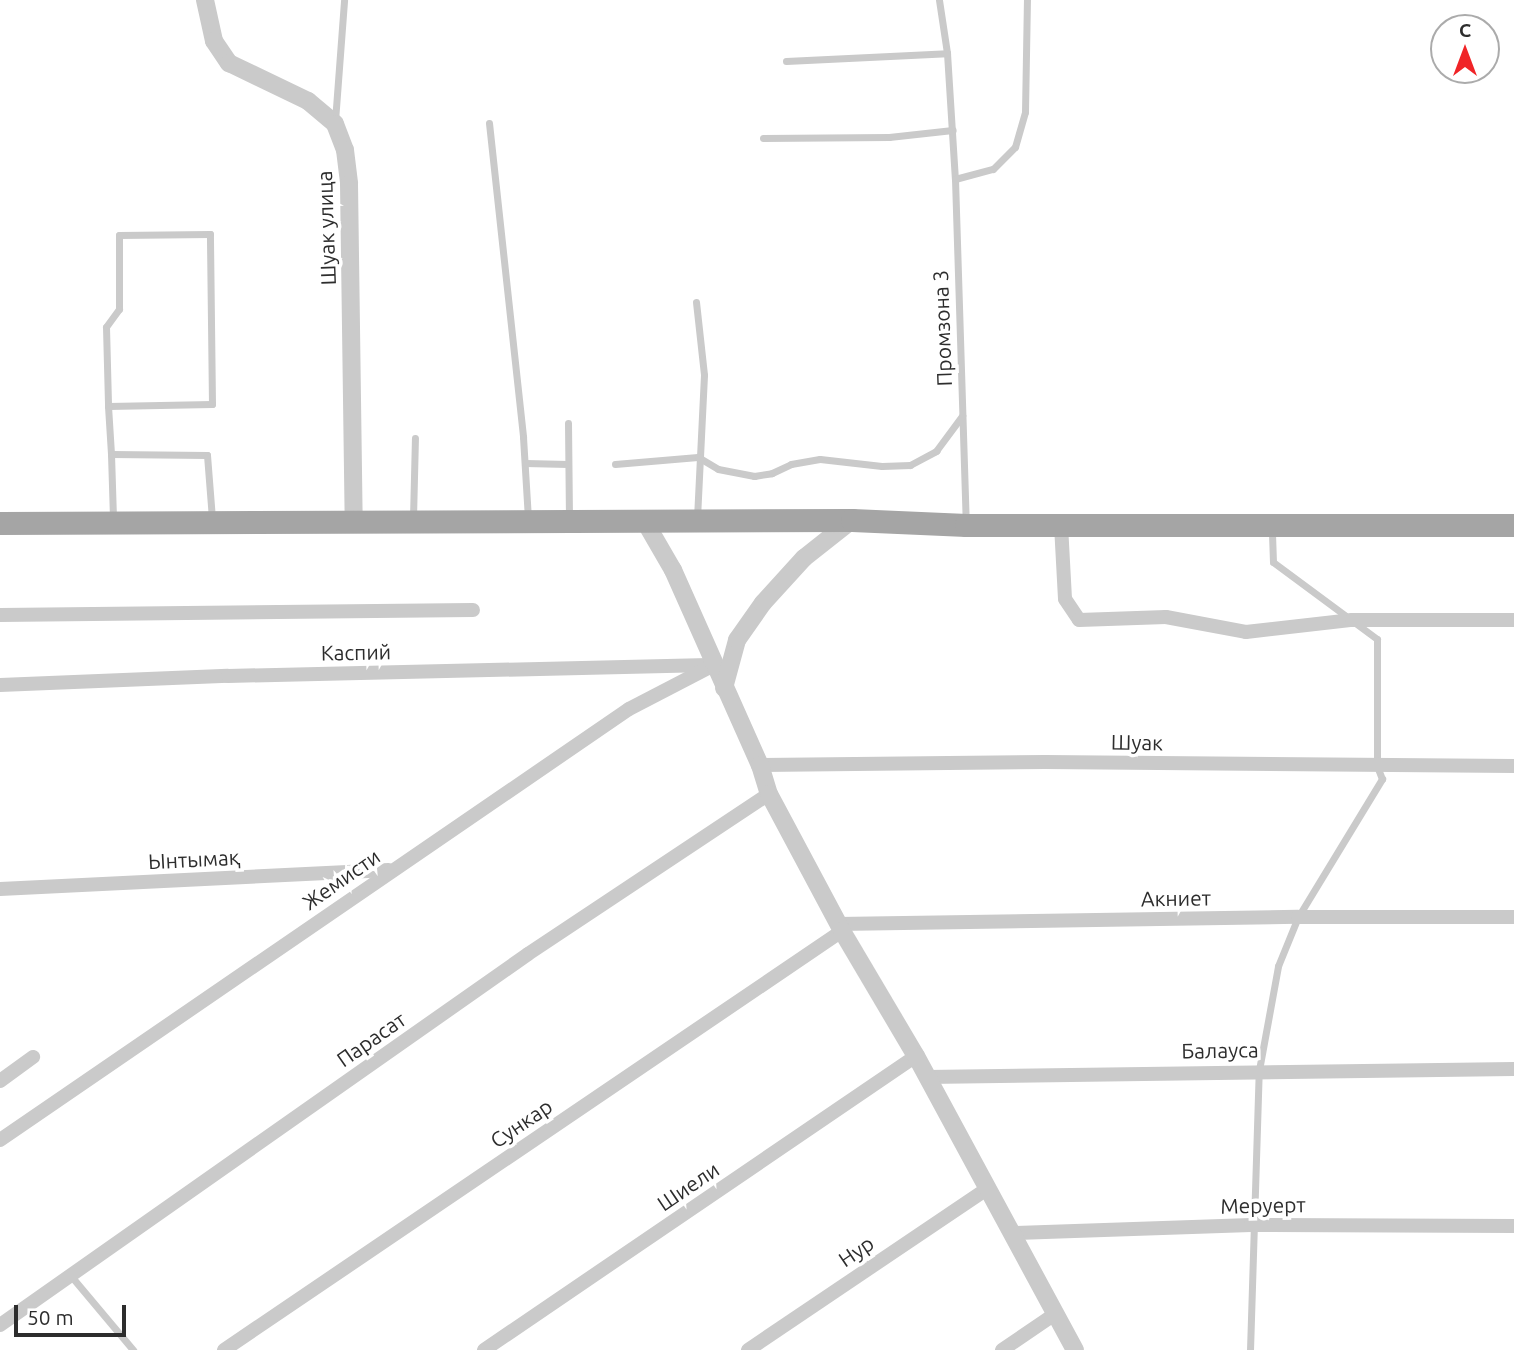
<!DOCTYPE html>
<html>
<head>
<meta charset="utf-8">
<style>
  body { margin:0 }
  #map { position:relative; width:1514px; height:1350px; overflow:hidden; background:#fff; font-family:Ubuntu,sans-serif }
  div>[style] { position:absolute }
  .service>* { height:7px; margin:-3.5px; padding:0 3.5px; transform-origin:3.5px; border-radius:3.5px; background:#cacaca }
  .minor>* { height:14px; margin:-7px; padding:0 7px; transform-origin:7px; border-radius:7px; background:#cacaca }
  .tertiary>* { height:18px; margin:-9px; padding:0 9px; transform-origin:9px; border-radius:9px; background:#cacaca }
  .primary>* { height:23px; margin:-11.5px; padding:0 11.5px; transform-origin:11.5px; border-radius:11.5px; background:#a5a5a5 }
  span { translate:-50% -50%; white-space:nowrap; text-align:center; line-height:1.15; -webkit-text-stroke:7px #fff; paint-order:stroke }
  .street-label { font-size:21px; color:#2d2d2d }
  .north { position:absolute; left:1430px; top:14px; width:70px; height:70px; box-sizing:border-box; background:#fff; border:2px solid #ababab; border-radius:50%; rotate:0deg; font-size:19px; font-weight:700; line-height:28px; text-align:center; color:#2d2d2d }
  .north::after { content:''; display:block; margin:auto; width:24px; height:32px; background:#f02427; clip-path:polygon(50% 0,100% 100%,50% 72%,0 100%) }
  .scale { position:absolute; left:14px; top:1305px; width:112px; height:32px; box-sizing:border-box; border:4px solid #2d2d2d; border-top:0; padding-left:9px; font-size:21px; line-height:24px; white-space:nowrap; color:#2d2d2d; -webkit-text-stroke:5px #fff; paint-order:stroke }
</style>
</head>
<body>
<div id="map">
  <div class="service">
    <div style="left:939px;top:0;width:54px;rotate:81.4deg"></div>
    <div style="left:786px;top:61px;width:161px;rotate:-2.8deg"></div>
    <div style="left:947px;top:53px;width:126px;rotate:86.4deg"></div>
    <div style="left:955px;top:179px;width:341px;rotate:88.2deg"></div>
    <div style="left:335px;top:121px;width:121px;rotate:-85.7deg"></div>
    <div style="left:489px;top:123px;width:316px;rotate:83.8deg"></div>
    <div style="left:523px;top:437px;width:82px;rotate:86.5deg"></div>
    <div style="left:763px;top:138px;width:126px;rotate:-0.5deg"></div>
    <div style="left:889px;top:137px;width:64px;rotate:-6.2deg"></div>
    <div style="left:955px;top:179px;width:39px;rotate:-15deg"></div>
    <div style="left:993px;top:169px;width:31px;rotate:-45deg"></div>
    <div style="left:1015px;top:147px;width:36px;rotate:-74deg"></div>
    <div style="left:1025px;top:112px;width:112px;rotate:-89deg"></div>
    <div style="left:696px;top:302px;width:73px;rotate:83.7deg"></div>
    <div style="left:704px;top:375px;width:141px;rotate:92.8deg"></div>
    <div style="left:108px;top:406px;width:104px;rotate:-1.1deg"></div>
    <div style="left:212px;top:404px;width:170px;rotate:-90.7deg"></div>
    <div style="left:210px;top:234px;width:91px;rotate:179.4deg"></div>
    <div style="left:119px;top:235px;width:74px;rotate:90deg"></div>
    <div style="left:119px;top:309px;width:22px;rotate:126deg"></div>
    <div style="left:106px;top:327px;width:79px;rotate:88.5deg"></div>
    <div style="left:108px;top:406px;width:48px;rotate:86.4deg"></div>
    <div style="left:111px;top:454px;width:65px;rotate:88.2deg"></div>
    <div style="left:568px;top:423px;width:93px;rotate:89.4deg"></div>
    <div style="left:111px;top:454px;width:96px;rotate:0.6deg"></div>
    <div style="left:207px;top:455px;width:64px;rotate:85.5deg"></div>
    <div style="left:525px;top:463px;width:43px;rotate:1.3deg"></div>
    <div style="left:615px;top:464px;width:83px;rotate:-4.8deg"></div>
    <div style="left:698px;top:457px;width:23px;rotate:31deg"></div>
    <div style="left:718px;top:469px;width:37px;rotate:11deg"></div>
    <div style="left:754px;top:476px;width:18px;rotate:-9deg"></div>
    <div style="left:772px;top:473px;width:21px;rotate:-25deg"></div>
    <div style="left:791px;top:464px;width:29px;rotate:-10deg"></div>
    <div style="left:820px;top:459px;width:62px;rotate:6.4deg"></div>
    <div style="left:882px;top:466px;width:28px;rotate:-2deg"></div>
    <div style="left:910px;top:465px;width:30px;rotate:-28deg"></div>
    <div style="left:936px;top:451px;width:44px;rotate:-53.4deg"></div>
    <div style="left:413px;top:518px;width:80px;rotate:-88.6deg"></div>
    <div style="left:71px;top:1276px;width:97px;rotate:50deg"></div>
    <div style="left:1250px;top:1350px;width:280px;rotate:-88.2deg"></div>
    <div style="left:1259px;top:1070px;width:106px;rotate:-79.6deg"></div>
    <div style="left:1278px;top:966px;width:53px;rotate:-67.8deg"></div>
    <div style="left:1298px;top:917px;width:162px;rotate:-58.7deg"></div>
    <div style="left:1382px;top:779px;width:14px;rotate:-111deg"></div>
    <div style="left:1377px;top:766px;width:127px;rotate:-90deg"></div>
    <div style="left:1377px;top:639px;width:129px;rotate:-143.5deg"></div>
    <div style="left:1273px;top:562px;width:33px;rotate:-92deg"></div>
  </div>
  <div class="minor">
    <div style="left:1061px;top:525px;width:74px;rotate:86.9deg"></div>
    <div style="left:1065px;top:599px;width:25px;rotate:56deg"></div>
    <div style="left:1079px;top:620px;width:87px;rotate:-2deg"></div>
    <div style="left:1166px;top:617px;width:81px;rotate:10.6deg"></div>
    <div style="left:1246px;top:632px;width:107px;rotate:-6.5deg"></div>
    <div style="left:1352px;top:620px;width:162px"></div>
    <div style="left:0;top:615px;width:473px;rotate:-0.6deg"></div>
    <div style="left:0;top:685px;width:228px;rotate:-2.3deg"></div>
    <div style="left:228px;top:676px;width:481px;rotate:-1.3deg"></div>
    <div style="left:760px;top:765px;width:285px;rotate:-0.6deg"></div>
    <div style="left:1045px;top:762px;width:469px;rotate:0.5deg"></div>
    <div style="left:0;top:889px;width:389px;rotate:-2.8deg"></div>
    <div style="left:838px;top:924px;width:460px;rotate:-0.9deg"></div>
    <div style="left:1298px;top:917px;width:216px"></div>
    <div style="left:927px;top:1077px;width:587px;rotate:-0.78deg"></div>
    <div style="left:0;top:1081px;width:41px;rotate:-36deg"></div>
    <div style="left:0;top:1140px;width:762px;rotate:-34.42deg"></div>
    <div style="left:629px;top:709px;width:96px;rotate:-27.4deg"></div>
    <div style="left:1013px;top:1233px;width:238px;rotate:-1.9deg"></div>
    <div style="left:1251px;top:1225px;width:263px;rotate:0.2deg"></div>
    <div style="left:0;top:1325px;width:645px;rotate:-35.09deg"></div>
    <div style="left:528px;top:954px;width:289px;rotate:-33.6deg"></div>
    <div style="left:224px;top:1350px;width:747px;rotate:-34.14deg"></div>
    <div style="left:484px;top:1350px;width:523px;rotate:-34.24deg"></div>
    <div style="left:748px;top:1350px;width:290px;rotate:-34deg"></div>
    <div style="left:1002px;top:1350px;width:64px;rotate:-34.2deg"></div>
  </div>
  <div class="tertiary">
    <div style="left:205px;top:0;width:42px;rotate:77.6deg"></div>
    <div style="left:214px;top:41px;width:27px;rotate:56deg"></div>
    <div style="left:229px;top:63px;width:88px;rotate:25.7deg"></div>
    <div style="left:308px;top:101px;width:35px;rotate:40deg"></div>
    <div style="left:335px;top:124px;width:28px;rotate:69deg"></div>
    <div style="left:345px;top:150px;width:34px;rotate:83deg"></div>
    <div style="left:349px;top:184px;width:339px;rotate:89.2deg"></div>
    <div style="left:644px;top:520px;width:58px;rotate:59.9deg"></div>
    <div style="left:673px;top:570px;width:214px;rotate:66deg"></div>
    <div style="left:760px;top:765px;width:30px;rotate:73deg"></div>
    <div style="left:769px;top:794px;width:155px;rotate:61.9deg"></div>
    <div style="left:842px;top:931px;width:145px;rotate:59.4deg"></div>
    <div style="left:916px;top:1056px;width:334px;rotate:61.6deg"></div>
    <div style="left:724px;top:688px;width:50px;rotate:-74.8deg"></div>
    <div style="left:737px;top:640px;width:45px;rotate:-54.9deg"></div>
    <div style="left:763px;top:603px;width:61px;rotate:-47.7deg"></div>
    <div style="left:804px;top:558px;width:61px;rotate:-38.4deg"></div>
  </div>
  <div class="primary">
    <div style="left:0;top:523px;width:852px;rotate:-0.2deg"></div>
    <div style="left:852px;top:520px;width:114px;rotate:2.5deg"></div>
    <div style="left:966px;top:525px;width:548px"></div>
  </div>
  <div class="street-label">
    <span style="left:326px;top:228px;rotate:-92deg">Шуак улица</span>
    <span style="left:942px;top:328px;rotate:-92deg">Промзона 3</span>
    <span style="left:356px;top:652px;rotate:-1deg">Каспий</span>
    <span style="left:1137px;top:742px;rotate:1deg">Шуак</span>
    <span style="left:194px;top:859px;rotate:-3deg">Ынтымақ</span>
    <span style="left:341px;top:879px;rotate:-35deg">Жемисти</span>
    <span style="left:1176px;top:898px;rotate:-1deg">Акниет</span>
    <span style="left:371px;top:1039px;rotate:-35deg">Парасат</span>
    <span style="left:1220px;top:1050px;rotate:-1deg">Балауса</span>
    <span style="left:521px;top:1123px;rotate:-34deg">Сункар</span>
    <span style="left:688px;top:1186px;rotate:-34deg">Шиели</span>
    <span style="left:1263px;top:1205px;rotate:-1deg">Меруерт</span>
    <span style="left:856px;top:1251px;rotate:-34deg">Нур</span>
  </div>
  <div class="north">С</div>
  <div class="scale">50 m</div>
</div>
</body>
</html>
